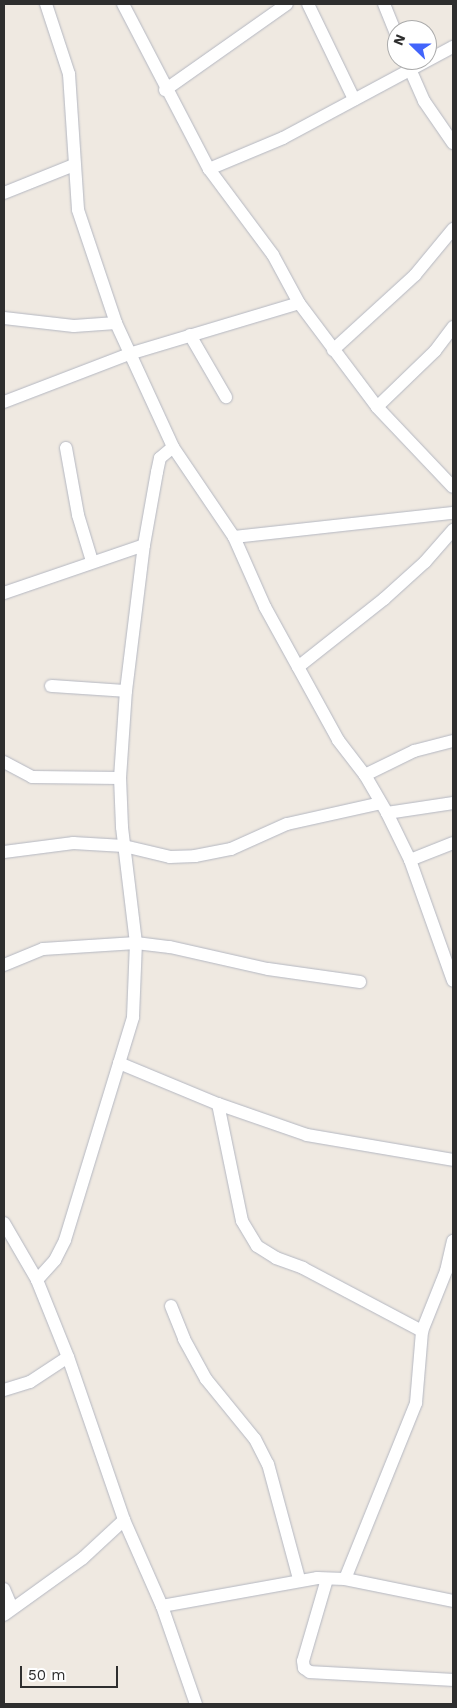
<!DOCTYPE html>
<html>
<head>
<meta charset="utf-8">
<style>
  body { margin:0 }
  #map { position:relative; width:457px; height:1708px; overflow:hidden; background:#efe9e1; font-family:"Work Sans",sans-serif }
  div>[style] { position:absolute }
  .roads { filter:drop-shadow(0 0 1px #b4b7c1) drop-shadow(0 0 1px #b4b7c1) }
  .street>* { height:12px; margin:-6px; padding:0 6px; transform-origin:6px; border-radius:6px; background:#fff }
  span { translate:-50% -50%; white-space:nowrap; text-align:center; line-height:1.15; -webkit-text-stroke:5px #fff; paint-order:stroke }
  .frame { position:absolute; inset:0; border:5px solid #2e2e2e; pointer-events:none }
  .north { position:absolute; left:387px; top:20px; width:50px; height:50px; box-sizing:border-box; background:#fff; border:1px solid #ababab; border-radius:50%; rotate:292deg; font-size:14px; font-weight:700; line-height:20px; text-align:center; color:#2e2e2e }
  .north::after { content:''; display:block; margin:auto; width:18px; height:22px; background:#4264fb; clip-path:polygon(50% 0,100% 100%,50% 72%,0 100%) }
  .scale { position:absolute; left:20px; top:1666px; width:98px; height:22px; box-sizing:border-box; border:2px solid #2e2e2e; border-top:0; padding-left:6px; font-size:15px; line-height:18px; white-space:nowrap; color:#2e2e2e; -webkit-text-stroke:4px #fff; paint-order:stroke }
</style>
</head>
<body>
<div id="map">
  <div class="roads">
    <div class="street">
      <div style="left:46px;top:4px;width:74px;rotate:71.8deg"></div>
      <div style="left:69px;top:74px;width:136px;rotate:86.2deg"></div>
      <div style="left:78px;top:210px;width:119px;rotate:71.4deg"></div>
      <div style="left:116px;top:323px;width:136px;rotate:65.3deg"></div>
      <div style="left:173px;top:447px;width:109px;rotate:55.9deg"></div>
      <div style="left:234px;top:537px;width:77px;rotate:66.1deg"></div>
      <div style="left:265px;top:607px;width:152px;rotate:61.2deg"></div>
      <div style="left:338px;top:740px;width:44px;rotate:52.4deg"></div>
      <div style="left:365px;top:775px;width:44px;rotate:59.9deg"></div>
      <div style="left:387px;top:813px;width:52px;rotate:63.9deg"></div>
      <div style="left:410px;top:860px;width:128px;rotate:70.4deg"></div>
      <div style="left:123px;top:4px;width:186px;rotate:62.5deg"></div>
      <div style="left:209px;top:169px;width:107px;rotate:53.3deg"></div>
      <div style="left:273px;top:255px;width:55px;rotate:61.6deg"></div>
      <div style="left:299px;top:303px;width:130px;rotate:53.1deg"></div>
      <div style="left:377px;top:407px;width:110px;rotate:46.5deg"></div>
      <div style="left:308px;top:4px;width:106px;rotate:64.2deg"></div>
      <div style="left:384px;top:4px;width:35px;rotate:68deg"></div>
      <div style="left:406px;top:60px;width:45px;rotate:66.3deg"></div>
      <div style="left:424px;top:101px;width:51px;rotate:55.4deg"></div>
      <div style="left:165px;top:90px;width:149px;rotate:-35.2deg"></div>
      <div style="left:209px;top:169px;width:80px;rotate:-22.7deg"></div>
      <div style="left:283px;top:138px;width:193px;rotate:-28.2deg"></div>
      <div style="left:4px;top:193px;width:75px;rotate:-21.8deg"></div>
      <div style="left:4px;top:318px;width:70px;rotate:6.5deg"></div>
      <div style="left:74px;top:326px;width:42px;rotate:-4.1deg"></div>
      <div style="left:190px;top:335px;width:72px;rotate:59.9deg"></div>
      <div style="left:333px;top:350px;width:111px;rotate:-42.4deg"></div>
      <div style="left:415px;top:275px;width:60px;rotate:-50.4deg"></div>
      <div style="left:4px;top:402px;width:134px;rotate:-21deg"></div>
      <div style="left:129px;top:354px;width:177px;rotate:-16.7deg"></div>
      <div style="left:377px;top:407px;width:81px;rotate:-44deg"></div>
      <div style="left:435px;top:351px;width:30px;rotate:-53deg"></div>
      <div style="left:66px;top:448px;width:68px;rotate:79.8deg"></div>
      <div style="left:78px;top:515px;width:48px;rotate:73.1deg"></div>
      <div style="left:234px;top:537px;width:220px;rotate:-6.3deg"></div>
      <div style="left:4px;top:593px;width:148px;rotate:-18.9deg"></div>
      <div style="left:298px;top:667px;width:110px;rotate:-38.3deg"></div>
      <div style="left:384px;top:599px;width:55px;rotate:-42.1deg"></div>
      <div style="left:425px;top:562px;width:43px;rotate:-48.8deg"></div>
      <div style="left:51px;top:686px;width:75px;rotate:3.8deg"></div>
      <div style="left:4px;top:762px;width:32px;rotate:28deg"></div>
      <div style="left:32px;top:777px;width:88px;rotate:0.7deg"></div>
      <div style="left:365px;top:775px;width:55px;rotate:-26.1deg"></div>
      <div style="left:414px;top:751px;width:40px;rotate:-14.4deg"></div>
      <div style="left:387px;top:813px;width:67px;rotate:-8.6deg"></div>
      <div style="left:4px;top:852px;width:70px;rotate:-7.4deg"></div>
      <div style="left:73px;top:843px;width:51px;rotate:3.4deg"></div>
      <div style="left:124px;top:846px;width:47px;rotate:13.4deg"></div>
      <div style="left:170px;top:857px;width:25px;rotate:-2deg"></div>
      <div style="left:195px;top:856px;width:37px;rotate:-11deg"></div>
      <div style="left:231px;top:849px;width:61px;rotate:-24.1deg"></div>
      <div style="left:287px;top:824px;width:96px;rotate:-12.6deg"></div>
      <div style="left:410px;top:860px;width:46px;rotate:-21.6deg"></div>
      <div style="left:4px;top:965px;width:42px;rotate:-22.3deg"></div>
      <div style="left:43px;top:949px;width:93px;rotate:-3.7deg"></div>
      <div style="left:136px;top:943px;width:34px;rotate:7deg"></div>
      <div style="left:170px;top:947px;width:100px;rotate:12.7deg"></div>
      <div style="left:268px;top:969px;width:93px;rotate:8deg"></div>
      <div style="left:119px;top:1063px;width:107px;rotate:22.5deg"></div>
      <div style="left:218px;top:1104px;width:94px;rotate:19.2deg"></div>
      <div style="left:307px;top:1135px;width:148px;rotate:9.7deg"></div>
      <div style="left:218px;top:1104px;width:119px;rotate:78.4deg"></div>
      <div style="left:242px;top:1221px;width:29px;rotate:59deg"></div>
      <div style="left:257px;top:1246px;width:22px;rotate:32deg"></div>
      <div style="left:276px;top:1258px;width:29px;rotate:20deg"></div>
      <div style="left:303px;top:1268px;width:135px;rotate:27.9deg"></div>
      <div style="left:4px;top:1223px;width:66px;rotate:59.9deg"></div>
      <div style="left:37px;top:1280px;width:83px;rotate:68.1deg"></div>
      <div style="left:68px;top:1357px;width:172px;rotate:71deg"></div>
      <div style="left:124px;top:1520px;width:94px;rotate:66.2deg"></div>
      <div style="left:162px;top:1606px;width:104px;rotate:70.9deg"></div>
      <div style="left:37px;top:1280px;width:27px;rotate:-48deg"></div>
      <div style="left:55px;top:1260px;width:22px;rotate:-63deg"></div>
      <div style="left:65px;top:1240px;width:233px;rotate:-73deg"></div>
      <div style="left:133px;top:1017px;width:74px;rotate:-87.7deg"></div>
      <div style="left:136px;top:943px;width:117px;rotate:-96.9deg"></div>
      <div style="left:122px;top:827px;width:49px;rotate:-92.3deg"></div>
      <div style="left:120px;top:778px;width:87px;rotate:-86.1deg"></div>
      <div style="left:126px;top:691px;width:147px;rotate:-83deg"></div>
      <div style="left:144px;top:545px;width:74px;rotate:-79.9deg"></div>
      <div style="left:157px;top:472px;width:14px;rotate:-78deg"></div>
      <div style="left:160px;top:458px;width:17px;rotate:-40deg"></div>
      <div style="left:171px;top:1306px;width:35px;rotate:68deg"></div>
      <div style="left:184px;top:1339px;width:46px;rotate:61.2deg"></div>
      <div style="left:206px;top:1379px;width:77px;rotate:50.8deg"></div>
      <div style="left:255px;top:1439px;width:28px;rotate:63deg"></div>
      <div style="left:268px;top:1464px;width:119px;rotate:74.9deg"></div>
      <div style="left:4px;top:1390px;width:27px;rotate:-17deg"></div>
      <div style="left:30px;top:1382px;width:45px;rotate:-33.3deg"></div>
      <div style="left:327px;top:1579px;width:85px;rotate:106.3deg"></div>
      <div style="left:303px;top:1661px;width:7px;rotate:82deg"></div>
      <div style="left:304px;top:1668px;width:7px;rotate:34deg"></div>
      <div style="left:310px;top:1672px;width:143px;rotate:3.2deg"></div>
      <div style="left:345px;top:1579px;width:190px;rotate:-68deg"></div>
      <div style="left:416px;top:1403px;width:72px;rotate:-85.2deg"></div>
      <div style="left:422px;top:1331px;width:65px;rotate:-68.2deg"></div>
      <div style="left:446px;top:1271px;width:31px;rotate:-77deg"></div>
      <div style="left:4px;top:1589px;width:21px;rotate:67deg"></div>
      <div style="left:162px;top:1606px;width:158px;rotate:-10.2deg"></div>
      <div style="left:317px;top:1578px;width:28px;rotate:2deg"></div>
      <div style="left:345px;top:1579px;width:110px;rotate:11.5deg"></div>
      <div style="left:4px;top:1615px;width:97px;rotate:-35.8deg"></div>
      <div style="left:83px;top:1558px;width:56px;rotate:-42.8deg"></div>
    </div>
  </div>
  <div class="frame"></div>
  <div class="north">N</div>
  <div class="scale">50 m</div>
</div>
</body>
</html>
